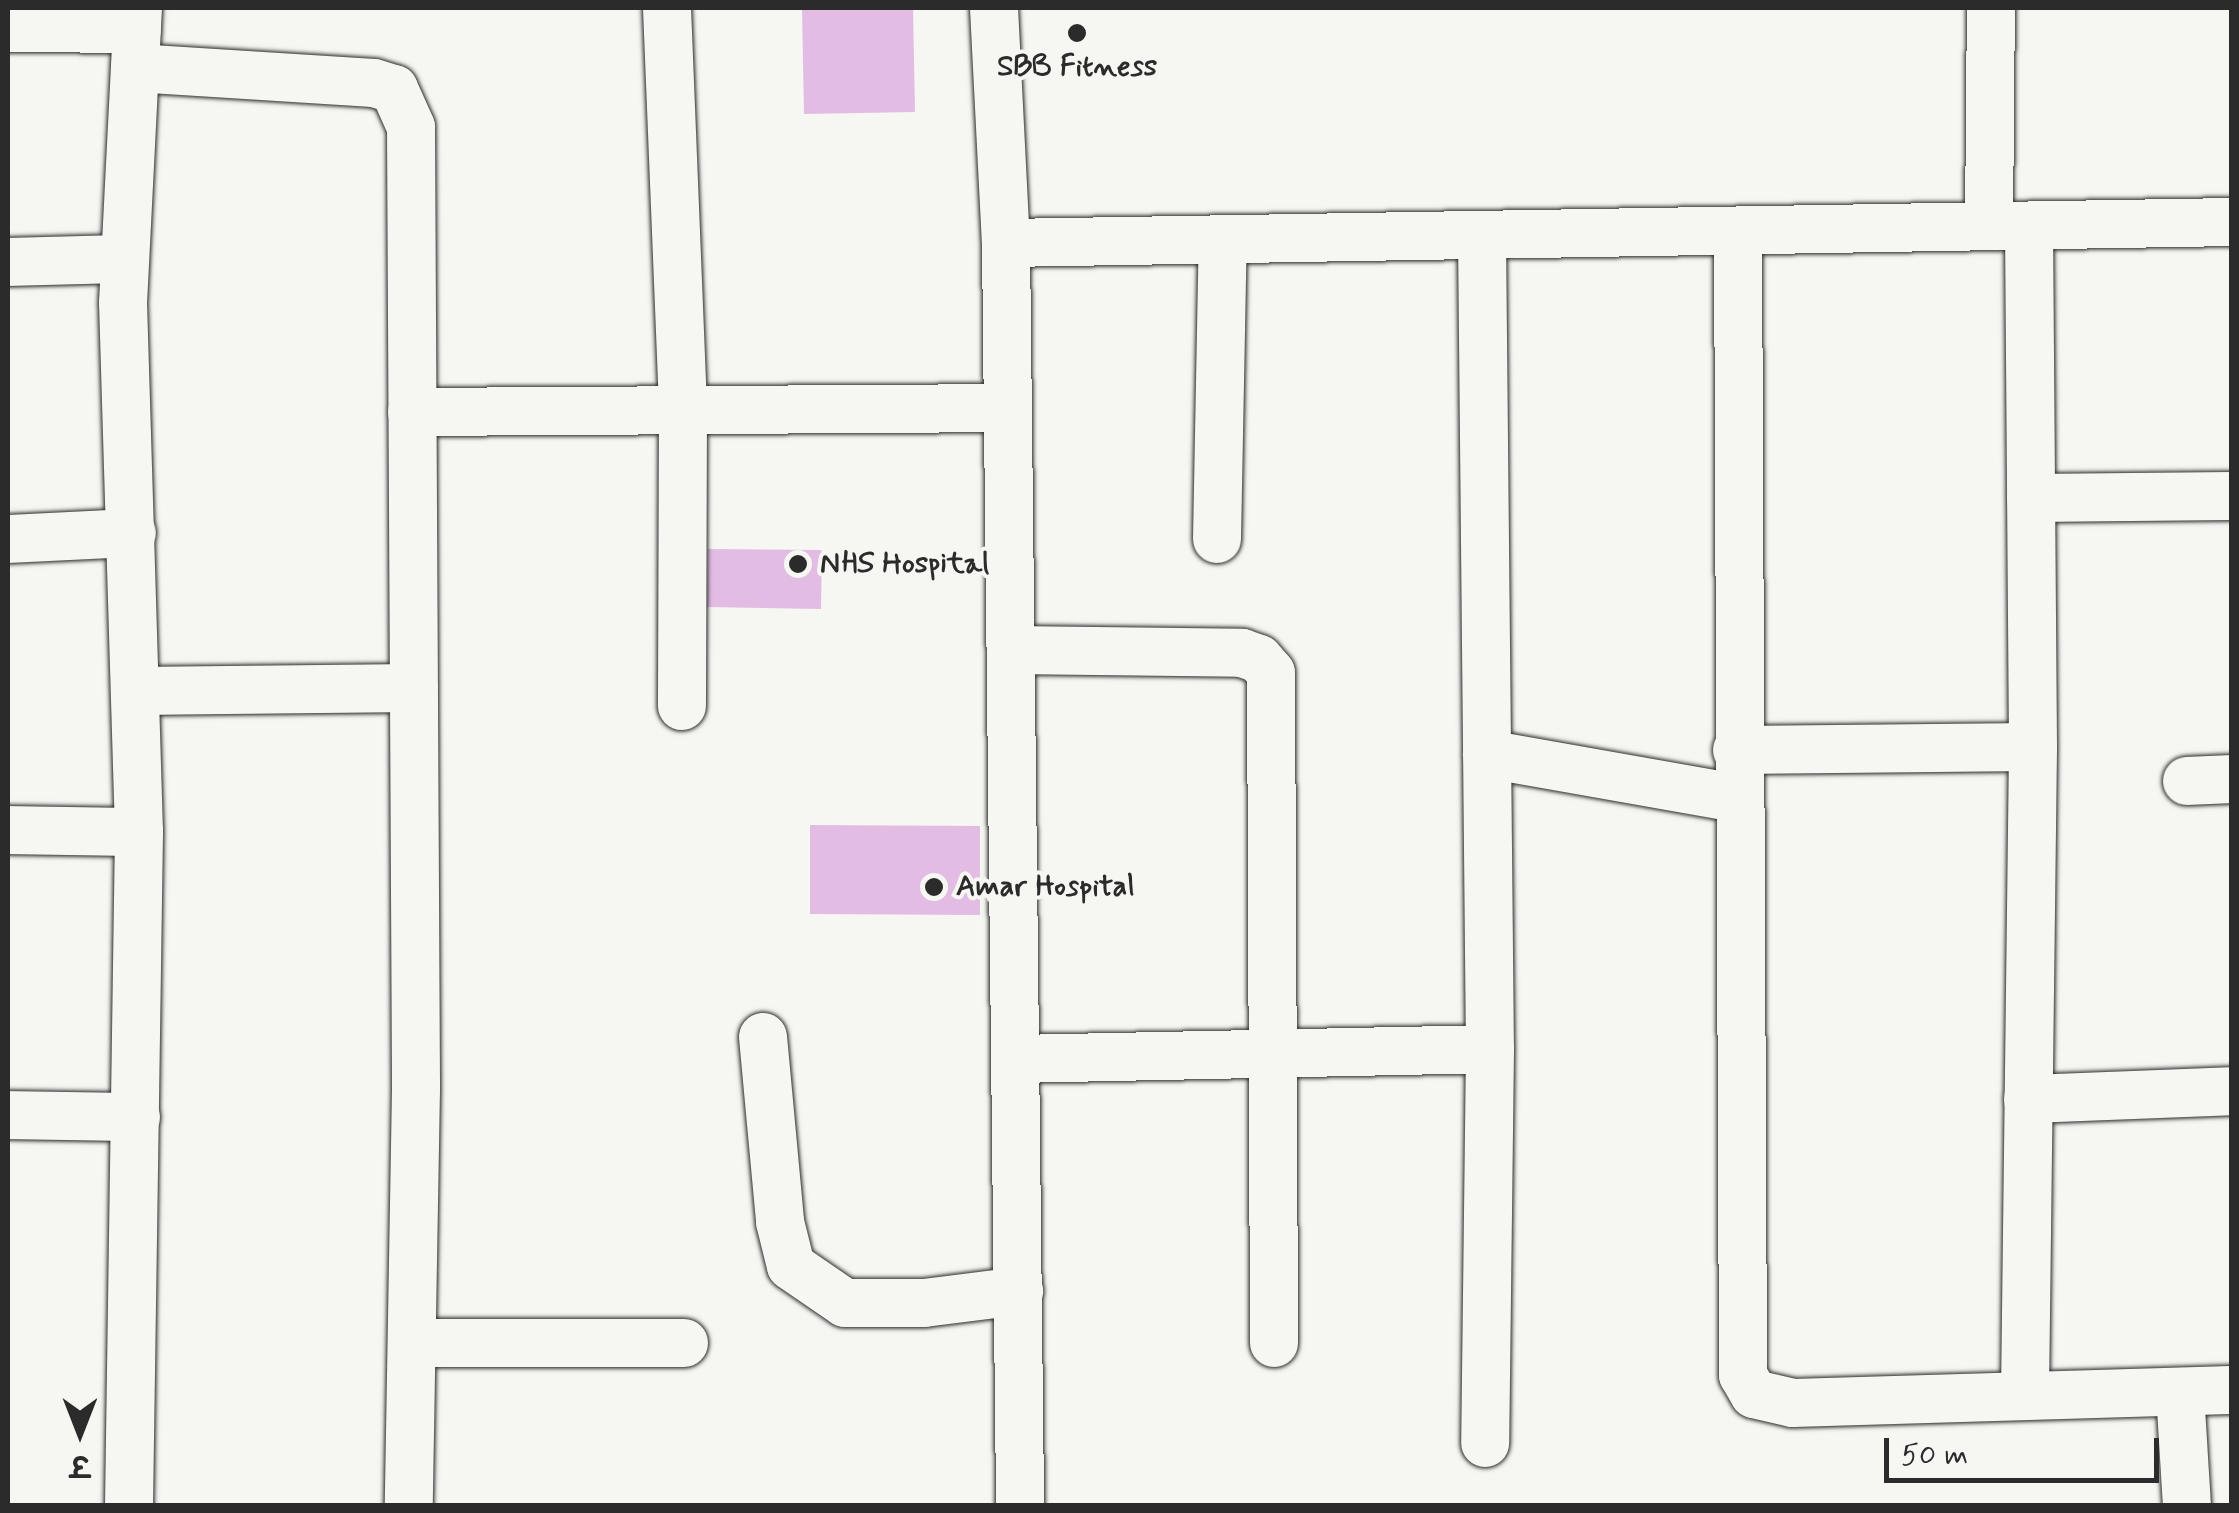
<!DOCTYPE html>
<html>
<head>
<meta charset="utf-8">
<style>
  body { margin:0 }
  #map { position:relative; width:2239px; height:1513px; overflow:hidden; background:#f6f6f2; font-family:Mynerve,"Playpen Sans Deva",sans-serif }
  div>[style] { position:absolute }
  .building>* { inset:0; background:#e3bce4 }
  .roads { filter:drop-shadow(0 0 2px #2b2b2b) drop-shadow(0 0 2px #2b2b2b) }
  .minor>* { height:48px; margin:-24px; padding:0 24px; transform-origin:24px; border-radius:24px; background:#f6f6f2 }
  .dots>* { width:28px; height:28px; translate:-50% -50%; box-sizing:border-box; border:5px solid #f6f6f2; border-radius:50% }
  span { translate:-50% -50%; white-space:nowrap; text-align:center; line-height:1.15; -webkit-text-stroke:8px #f6f6f2; paint-order:stroke }
  .poi-label { font-size:30px; color:#2b2b2b; font-weight:700 }
  .left { translate:0 -50%; text-align:left }
  .frame { position:absolute; inset:0; border:10px solid #2b2b2b; pointer-events:none }
  .north { position:absolute; left:30px; top:1383px; width:100px; height:100px; -webkit-text-stroke:8px #f6f6f2; paint-order:stroke; rotate:180deg; font-size:28px; font-weight:700; line-height:40px; text-align:center; color:#2b2b2b }
  .north::after { content:''; display:block; margin:auto; width:35px; height:45px; background:#2b2b2b; clip-path:polygon(50% 0,100% 100%,50% 72%,0 100%) }
  .scale { position:absolute; left:1884px; top:1438px; width:275px; height:45px; box-sizing:border-box; border:5px solid #2b2b2b; border-top:0; padding-left:12px; font-size:30px; line-height:35px; white-space:nowrap; color:#2b2b2b; -webkit-text-stroke:8px #f6f6f2; paint-order:stroke }
</style>
</head>
<body>
<div id="map">
  <div class="building">
    <div style="clip-path:polygon(802px 8px,913px 8px,915px 112px,804px 114px)"></div>
    <div style="clip-path:polygon(708px 549px,822px 550px,821px 609px,707px 607px)"></div>
    <div style="clip-path:polygon(810px 825px,980px 826px,980px 915px,810px 914px)"></div>
  </div>
  <div class="roads">
    <div class="minor">
      <div style="left:667px;top:8px;width:402px;rotate:87.7deg"></div>
      <div style="left:683px;top:410px;width:296px;rotate:90.2deg"></div>
      <div style="left:994px;top:8px;width:235px;rotate:87.1deg"></div>
      <div style="left:1006px;top:243px;width:1263px;rotate:89.36deg"></div>
      <div style="left:8px;top:28px;width:129px;rotate:0.4deg"></div>
      <div style="left:135px;top:68px;width:239px;rotate:3.6deg"></div>
      <div style="left:374px;top:83px;width:21px;rotate:17deg"></div>
      <div style="left:394px;top:89px;width:42px;rotate:65.9deg"></div>
      <div style="left:411px;top:127px;width:962px;rotate:89.7deg"></div>
      <div style="left:416px;top:1089px;width:417px;rotate:91deg"></div>
      <div style="left:1989px;top:226px;width:218px;rotate:-89.5deg"></div>
      <div style="left:1738px;top:231px;width:1144px;rotate:89.75deg"></div>
      <div style="left:1743px;top:1375px;width:22px;rotate:60deg"></div>
      <div style="left:1754px;top:1394px;width:40px;rotate:13deg"></div>
      <div style="left:1793px;top:1403px;width:439px;rotate:-1.7deg"></div>
      <div style="left:1482px;top:235px;width:814px;rotate:89.44deg"></div>
      <div style="left:1490px;top:1049px;width:394px;rotate:90.7deg"></div>
      <div style="left:1006px;top:243px;width:1226px;rotate:-0.98deg"></div>
      <div style="left:8px;top:262px;width:117px;rotate:-1.5deg"></div>
      <div style="left:412px;top:412px;width:596px;rotate:-0.38deg"></div>
      <div style="left:2031px;top:498px;width:201px;rotate:-0.6deg"></div>
      <div style="left:8px;top:539px;width:124px;rotate:-2.8deg"></div>
      <div style="left:1217px;top:539px;width:299px;rotate:-88.9deg"></div>
      <div style="left:1011px;top:650px;width:231px;rotate:0.7deg"></div>
      <div style="left:1242px;top:653px;width:18px;rotate:19deg"></div>
      <div style="left:1259px;top:659px;width:18px;rotate:49deg"></div>
      <div style="left:1271px;top:673px;width:670px;rotate:89.74deg"></div>
      <div style="left:135px;top:691px;width:279px;rotate:-0.6deg"></div>
      <div style="left:1737px;top:750px;width:296px;rotate:-0.6deg"></div>
      <div style="left:1487px;top:754px;width:254px;rotate:10deg"></div>
      <div style="left:2187px;top:781px;width:45px;rotate:-2.5deg"></div>
      <div style="left:8px;top:830px;width:131px;rotate:0.9deg"></div>
      <div style="left:763px;top:1037px;width:186px;rotate:84.7deg"></div>
      <div style="left:780px;top:1222px;width:45px;rotate:76deg"></div>
      <div style="left:791px;top:1266px;width:65px;rotate:34.4deg"></div>
      <div style="left:845px;top:1303px;width:79px"></div>
      <div style="left:924px;top:1303px;width:96px;rotate:-7.2deg"></div>
      <div style="left:1017px;top:1059px;width:473px;rotate:-1.2deg"></div>
      <div style="left:2028px;top:1099px;width:204px;rotate:-2.2deg"></div>
      <div style="left:8px;top:1115px;width:128px;rotate:0.9deg"></div>
      <div style="left:412px;top:1343px;width:272px"></div>
      <div style="left:2180px;top:1392px;width:114px;rotate:86.5deg"></div>
      <div style="left:2025px;top:1394px;width:647px;rotate:-89.29deg"></div>
      <div style="left:2033px;top:747px;width:521px;rotate:-90.44deg"></div>
      <div style="left:129px;top:1506px;width:674px;rotate:-89.15deg"></div>
      <div style="left:139px;top:832px;width:529px;rotate:-91.73deg"></div>
      <div style="left:123px;top:303px;width:295px;rotate:-87.1deg"></div>
    </div>
  </div>
  <div class="dots">
    <div style="left:1077px;top:33px;background:#2b2b2b"></div>
    <div style="left:798px;top:564px;background:#2b2b2b"></div>
    <div style="left:934px;top:887px;background:#2b2b2b"></div>
  </div>
  <div class="poi-label">
    <span style="left:1077px;top:67px">SBB Fitness</span>
    <span class="left" style="left:820px;top:564px">NHS Hospital</span>
    <span class="left" style="left:956px;top:887px">Amar Hospital</span>
  </div>
  <div class="frame"></div>
  <div class="north">उ</div>
  <div class="scale">50 m</div>
</div>
</body>
</html>
